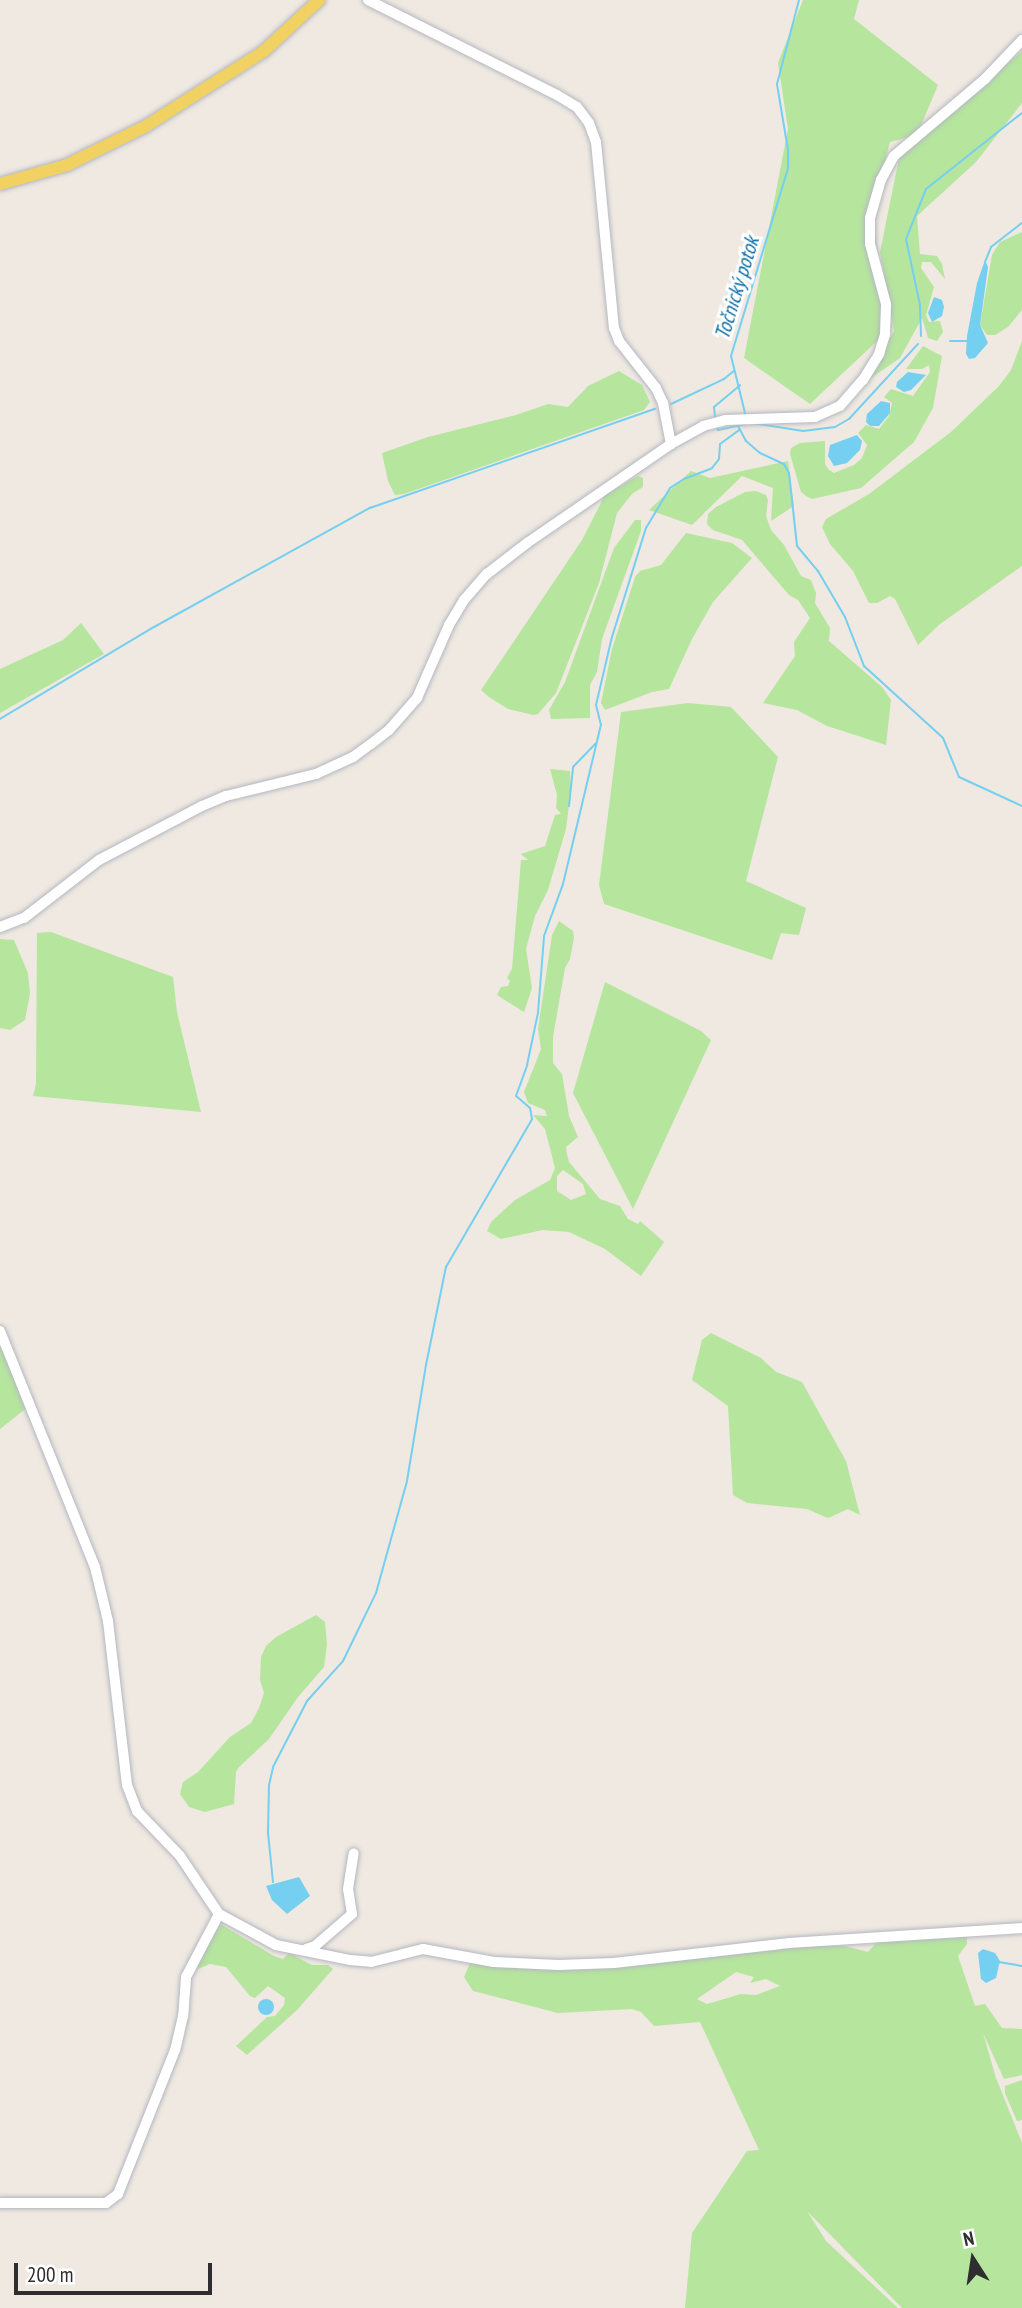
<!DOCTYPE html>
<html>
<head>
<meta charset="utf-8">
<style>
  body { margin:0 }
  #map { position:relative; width:1022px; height:2308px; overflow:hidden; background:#efe9e1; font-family:"PT Sans Narrow",sans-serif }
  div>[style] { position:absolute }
  .green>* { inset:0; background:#b6e59e }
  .water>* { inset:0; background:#75cff0 }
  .round { border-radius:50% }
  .stream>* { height:2px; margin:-1px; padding:0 1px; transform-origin:1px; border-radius:1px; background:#75cff0 }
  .roads { filter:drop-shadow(0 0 2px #b4b7c1) drop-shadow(0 0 2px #b4b7c1) }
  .minor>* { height:10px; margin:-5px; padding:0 5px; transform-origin:5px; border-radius:5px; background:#fff }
  .major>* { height:12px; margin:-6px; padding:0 6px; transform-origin:6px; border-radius:6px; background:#f2d163 }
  span { translate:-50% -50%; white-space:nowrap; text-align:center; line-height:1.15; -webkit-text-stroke:6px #fff; paint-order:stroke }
  .water-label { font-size:21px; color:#0d6fa3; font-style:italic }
  .north { position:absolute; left:938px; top:2224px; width:70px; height:70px; -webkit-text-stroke:5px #fff; paint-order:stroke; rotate:348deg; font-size:19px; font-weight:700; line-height:28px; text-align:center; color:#2e2e2e }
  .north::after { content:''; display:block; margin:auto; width:24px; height:32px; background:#2e2e2e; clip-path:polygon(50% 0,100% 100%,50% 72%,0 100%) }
  .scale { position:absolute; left:14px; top:2263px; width:198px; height:32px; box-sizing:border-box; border:4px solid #2e2e2e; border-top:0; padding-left:9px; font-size:21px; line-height:24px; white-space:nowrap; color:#2e2e2e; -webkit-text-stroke:5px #fff; paint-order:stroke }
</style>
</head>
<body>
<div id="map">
  <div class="green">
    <div style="clip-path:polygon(803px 0,859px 0,854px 19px,938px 85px,917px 135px,890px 142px,871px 213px,892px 327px,810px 404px,744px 358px,788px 129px,778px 63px)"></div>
    <div style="clip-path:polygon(1022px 51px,1022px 103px,976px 162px,917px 216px,920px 254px,937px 256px,942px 264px,945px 279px,931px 262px,922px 262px,921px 268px,934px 287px,926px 315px,929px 322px,940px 321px,943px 332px,937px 341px,928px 338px,922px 318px,900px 358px,868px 380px,894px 331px,880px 252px,899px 158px)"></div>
    <div style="clip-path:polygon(1022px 232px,1022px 310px,1008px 327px,995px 335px,987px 335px,980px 325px,992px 255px,1000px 242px)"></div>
    <div style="clip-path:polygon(1022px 341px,1022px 566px,940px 624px,918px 645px,895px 599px,890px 596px,877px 603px,869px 603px,853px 571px,830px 544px,822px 527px,826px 519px,869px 494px,951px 432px,999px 386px,1011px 370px)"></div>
    <div style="clip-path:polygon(923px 346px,942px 356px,933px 408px,914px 442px,861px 488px,812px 499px,806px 496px,801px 492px,790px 454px,791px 448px,800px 443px,825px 441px,825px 464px,829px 470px,834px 473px,854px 465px,862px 458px,867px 445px,858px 433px,866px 425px,879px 429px,889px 416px,892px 403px,884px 397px,891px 389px,913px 396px,930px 372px,929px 365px,922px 369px,906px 369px)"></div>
    <div style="clip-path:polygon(619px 371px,642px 385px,650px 402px,644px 410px,404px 494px,395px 495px,388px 481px,382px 453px,428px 437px,516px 415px,548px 404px,568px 407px,588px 386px)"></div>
    <div style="clip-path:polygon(788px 461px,794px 506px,771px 521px,773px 488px,742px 476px,692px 525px,649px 510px,691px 471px,710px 478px)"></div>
    <div style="clip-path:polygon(638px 476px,643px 478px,643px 487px,632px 494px,617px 513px,599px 583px,556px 693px,538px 714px,533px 715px,508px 709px,489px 697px,481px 690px,582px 540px,605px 495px)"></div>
    <div style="clip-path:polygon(756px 491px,766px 495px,768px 500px,766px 516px,771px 530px,784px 545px,801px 576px,811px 580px,816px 593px,815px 603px,830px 628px,829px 641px,882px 687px,891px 700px,886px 745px,827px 726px,797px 710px,763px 703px,795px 656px,794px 642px,810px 618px,798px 600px,789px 595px,742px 540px,713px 530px,707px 524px,708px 514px,716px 507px,745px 492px)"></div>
    <div style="clip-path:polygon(635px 520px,641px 520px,641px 531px,602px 639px,597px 672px,590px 685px,590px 718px,551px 719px,549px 710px,565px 682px,614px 548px)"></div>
    <div style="clip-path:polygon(686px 533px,732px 543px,752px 558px,713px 602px,692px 639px,669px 689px,652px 692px,605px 710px,601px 703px,612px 649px,635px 577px,640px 571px,661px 565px)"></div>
    <div style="clip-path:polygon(81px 623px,104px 654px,0 713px,0 669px,63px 640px)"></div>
    <div style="clip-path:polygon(688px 703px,731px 707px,778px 757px,746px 881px,806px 908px,799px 935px,781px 933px,772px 960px,604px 904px,599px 885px,621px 712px)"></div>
    <div style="clip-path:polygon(550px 769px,570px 771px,571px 789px,566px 829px,548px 890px,535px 916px,526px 949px,532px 988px,524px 1012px,497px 995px,501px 987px,508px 986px,510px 981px,507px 978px,512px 969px,521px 860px,528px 860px,521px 854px,545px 846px,555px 815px,561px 814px,556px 808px,557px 795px)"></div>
    <div style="clip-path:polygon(evenodd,559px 921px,573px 931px,574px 938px,570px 959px,565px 968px,553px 1037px,553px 1063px,562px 1074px,569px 1116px,578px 1137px,566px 1147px,567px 1154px,569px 1162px,600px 1199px,620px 1206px,628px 1219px,638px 1224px,640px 1221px,664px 1242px,641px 1276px,605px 1249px,569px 1232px,543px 1230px,501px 1239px,487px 1231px,491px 1222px,515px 1200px,550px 1180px,555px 1168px,545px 1129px,533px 1115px,547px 1116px,545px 1110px,528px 1103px,524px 1092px,541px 1049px,538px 1029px,552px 935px,559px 921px,563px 1170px,583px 1184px,586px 1194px,571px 1200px,557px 1191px,557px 1176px,563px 1170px)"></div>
    <div style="clip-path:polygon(51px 932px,173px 977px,177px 1012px,201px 1112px,33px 1096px,36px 1084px,37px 933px)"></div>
    <div style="clip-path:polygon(0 939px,14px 940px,28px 973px,30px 994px,25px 1020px,10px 1030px,0 1028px)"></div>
    <div style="clip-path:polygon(605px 982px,701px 1031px,711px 1040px,633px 1209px,573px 1093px)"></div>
    <div style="clip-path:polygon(711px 1333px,761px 1358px,776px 1372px,802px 1382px,846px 1461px,860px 1515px,848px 1509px,828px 1518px,807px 1509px,747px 1503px,733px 1495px,728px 1406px,692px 1380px,702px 1340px)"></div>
    <div style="clip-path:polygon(0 1346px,28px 1407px,0 1429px)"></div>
    <div style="clip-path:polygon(316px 1615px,325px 1622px,327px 1645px,324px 1667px,298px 1697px,269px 1739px,239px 1767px,236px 1772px,234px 1804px,205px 1812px,189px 1807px,180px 1794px,183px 1782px,198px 1772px,230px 1737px,251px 1723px,259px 1708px,264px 1693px,260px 1680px,261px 1657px,266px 1646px,276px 1637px)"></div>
    <div style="clip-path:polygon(222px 1925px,274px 1956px,283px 1959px,289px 1953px,312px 1965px,328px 1965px,333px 1969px,297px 2010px,247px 2055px,236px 2046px,267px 2017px,275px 2016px,284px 2005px,285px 1998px,268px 1986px,255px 1998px,250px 1996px,226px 1967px,210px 1964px,193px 1971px,219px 1926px)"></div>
    <div style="clip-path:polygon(evenodd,967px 1936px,967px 1944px,958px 1956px,975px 2006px,985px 2004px,1002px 2028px,1022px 2029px,1022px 2075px,1004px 2079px,983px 2033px,996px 2078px,1022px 2143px,1022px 2308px,902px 2308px,807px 2211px,826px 2241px,898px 2308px,685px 2308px,692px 2233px,747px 2151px,759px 2150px,700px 2022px,654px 2026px,641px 2012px,632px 2009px,558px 2013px,473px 1991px,464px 1977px,470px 1963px,577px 1969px,786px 1946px,845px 1946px,868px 1952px,878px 1941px,967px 1936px,736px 1972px,754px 1977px,750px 1983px,766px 1979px,780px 1986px,756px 1995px,741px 1994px,707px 2004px,697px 1999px,736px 1972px)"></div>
    <div style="clip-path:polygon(1022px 2080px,1022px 2120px,1017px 2121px,1005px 2093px,1005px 2086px)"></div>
  </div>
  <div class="water">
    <div style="clip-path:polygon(985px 260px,988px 267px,980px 325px,988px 343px,975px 358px,969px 359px,966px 354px,967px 336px,977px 283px)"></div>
    <div style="clip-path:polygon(934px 297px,942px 300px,944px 307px,942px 316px,932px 322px,928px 313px)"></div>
    <div style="clip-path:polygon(908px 372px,926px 375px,911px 390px,904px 392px,896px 387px,897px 382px)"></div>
    <div style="clip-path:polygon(881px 401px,890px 403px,890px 413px,879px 426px,870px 426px,866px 422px,867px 414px)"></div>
    <div style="clip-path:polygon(857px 435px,862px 441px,860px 450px,847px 463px,834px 466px,828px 456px,830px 445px)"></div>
    <div style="clip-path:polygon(299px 1877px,310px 1896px,287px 1914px,272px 1900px,266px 1886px)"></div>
    <div style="clip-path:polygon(983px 1949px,995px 1953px,1000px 1961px,996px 1978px,986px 1983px,981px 1979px,978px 1953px)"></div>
    <div class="round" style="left:258px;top:1999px;width:16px;height:16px"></div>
  </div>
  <div class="stream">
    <div style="left:985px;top:262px;width:16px;rotate:-68deg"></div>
    <div style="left:991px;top:247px;width:39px;rotate:-38deg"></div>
    <div style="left:921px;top:336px;width:31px;rotate:-92deg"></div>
    <div style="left:920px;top:305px;width:67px;rotate:-102deg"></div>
    <div style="left:906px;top:239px;width:54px;rotate:-68.2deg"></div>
    <div style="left:926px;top:189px;width:122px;rotate:-38.4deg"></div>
    <div style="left:950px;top:341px;width:17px"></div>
    <div style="left:671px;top:404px;width:59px;rotate:-25.3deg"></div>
    <div style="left:724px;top:379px;width:13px;rotate:-39deg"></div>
    <div style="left:715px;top:417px;width:10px;rotate:-96deg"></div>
    <div style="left:714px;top:407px;width:34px;rotate:-40deg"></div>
    <div style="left:746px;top:417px;width:63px;rotate:-103.8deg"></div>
    <div style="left:731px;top:356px;width:196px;rotate:-73.1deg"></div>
    <div style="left:788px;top:168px;width:18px;rotate:-90deg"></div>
    <div style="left:788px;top:150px;width:67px;rotate:-99.5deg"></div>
    <div style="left:777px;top:84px;width:87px;rotate:-75.3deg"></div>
    <div style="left:747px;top:422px;width:57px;rotate:9.1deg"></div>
    <div style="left:803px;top:431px;width:32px;rotate:-7deg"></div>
    <div style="left:835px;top:427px;width:16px;rotate:-30deg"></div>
    <div style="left:849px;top:419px;width:102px;rotate:-47.4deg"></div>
    <div style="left:738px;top:426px;width:17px;rotate:62deg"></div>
    <div style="left:746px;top:441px;width:18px;rotate:41deg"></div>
    <div style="left:760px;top:453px;width:26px;rotate:25deg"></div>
    <div style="left:784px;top:464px;width:10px;rotate:61deg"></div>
    <div style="left:789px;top:473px;width:73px;rotate:83.7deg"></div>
    <div style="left:797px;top:546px;width:33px;rotate:50deg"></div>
    <div style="left:818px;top:571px;width:53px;rotate:59.6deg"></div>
    <div style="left:845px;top:617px;width:53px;rotate:68.8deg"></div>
    <div style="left:864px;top:666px;width:107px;rotate:42.3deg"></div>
    <div style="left:943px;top:738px;width:42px;rotate:67.7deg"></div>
    <div style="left:959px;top:777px;width:69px;rotate:24.7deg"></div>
    <div style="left:717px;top:427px;width:3px;rotate:72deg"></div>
    <div style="left:718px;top:430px;width:29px;rotate:-12deg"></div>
    <div style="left:0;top:719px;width:179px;rotate:-30.9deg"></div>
    <div style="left:154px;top:627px;width:247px;rotate:-28.9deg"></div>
    <div style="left:370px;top:508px;width:302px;rotate:-19.2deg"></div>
    <div style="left:569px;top:806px;width:39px;rotate:-84deg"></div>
    <div style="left:573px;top:767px;width:33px;rotate:-46deg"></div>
    <div style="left:273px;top:1882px;width:49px;rotate:-95.8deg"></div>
    <div style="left:268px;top:1833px;width:48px;rotate:-88.8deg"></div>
    <div style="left:269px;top:1785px;width:18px;rotate:-77deg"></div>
    <div style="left:273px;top:1767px;width:74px;rotate:-62.7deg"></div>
    <div style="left:307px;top:1701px;width:54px;rotate:-48deg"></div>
    <div style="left:343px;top:1661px;width:76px;rotate:-64.1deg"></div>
    <div style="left:376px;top:1593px;width:116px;rotate:-74.5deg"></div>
    <div style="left:407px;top:1481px;width:118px;rotate:-80.7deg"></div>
    <div style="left:426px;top:1365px;width:100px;rotate:-78.5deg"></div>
    <div style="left:446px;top:1267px;width:171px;rotate:-59.8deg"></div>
    <div style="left:532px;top:1119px;width:11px;rotate:-100deg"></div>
    <div style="left:530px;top:1108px;width:18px;rotate:-139deg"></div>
    <div style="left:516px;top:1096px;width:33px;rotate:-70deg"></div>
    <div style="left:527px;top:1065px;width:53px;rotate:-78.1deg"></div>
    <div style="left:538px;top:1013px;width:77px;rotate:-85.5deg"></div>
    <div style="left:544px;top:936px;width:55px;rotate:-69.9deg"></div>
    <div style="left:563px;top:884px;width:163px;rotate:-76.6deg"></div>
    <div style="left:601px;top:725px;width:21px;rotate:-104deg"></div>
    <div style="left:596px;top:705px;width:70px;rotate:-76.8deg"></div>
    <div style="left:612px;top:637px;width:114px;rotate:-72.7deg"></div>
    <div style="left:646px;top:528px;width:47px;rotate:-59deg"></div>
    <div style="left:670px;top:488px;width:17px;rotate:-33deg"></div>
    <div style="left:684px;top:479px;width:30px;rotate:-21deg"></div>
    <div style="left:712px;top:468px;width:11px;rotate:-52deg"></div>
    <div style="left:719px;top:459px;width:15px;rotate:-86deg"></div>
    <div style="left:720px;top:444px;width:24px;rotate:-36deg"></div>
    <div style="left:999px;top:1962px;width:23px;rotate:10deg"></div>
  </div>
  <div class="roads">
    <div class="minor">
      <div style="left:368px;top:0;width:212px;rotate:26.7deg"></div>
      <div style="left:557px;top:95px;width:23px;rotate:31deg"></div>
      <div style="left:577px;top:107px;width:20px;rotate:53deg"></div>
      <div style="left:589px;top:123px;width:20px;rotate:70deg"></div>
      <div style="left:596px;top:142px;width:187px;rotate:84.5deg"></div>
      <div style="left:614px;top:328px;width:14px;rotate:69deg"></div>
      <div style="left:619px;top:341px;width:60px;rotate:51.8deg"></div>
      <div style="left:656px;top:388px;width:17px;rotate:65deg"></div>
      <div style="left:663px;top:403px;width:42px;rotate:79deg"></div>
      <div style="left:0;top:927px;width:26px;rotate:-21deg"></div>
      <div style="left:24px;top:918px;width:95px;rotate:-37.7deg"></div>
      <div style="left:99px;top:860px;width:116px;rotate:-27.7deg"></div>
      <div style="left:202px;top:806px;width:26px;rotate:-23deg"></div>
      <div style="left:226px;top:796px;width:93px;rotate:-13.7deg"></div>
      <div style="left:316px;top:774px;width:41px;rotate:-24.7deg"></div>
      <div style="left:353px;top:757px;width:22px;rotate:-36deg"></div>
      <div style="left:371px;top:744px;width:23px;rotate:-38deg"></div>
      <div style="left:389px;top:730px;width:43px;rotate:-48.8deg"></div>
      <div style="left:417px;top:698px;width:80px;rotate:-66.3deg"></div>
      <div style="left:449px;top:625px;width:29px;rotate:-59deg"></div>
      <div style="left:464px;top:600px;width:35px;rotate:-49deg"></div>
      <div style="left:487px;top:574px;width:51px;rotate:-37.8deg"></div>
      <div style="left:527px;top:543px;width:175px;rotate:-34.5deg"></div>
      <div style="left:671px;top:444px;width:37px;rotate:-29deg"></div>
      <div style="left:703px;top:426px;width:23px;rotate:-15deg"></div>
      <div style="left:725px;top:420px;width:90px;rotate:-1.9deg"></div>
      <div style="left:815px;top:417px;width:27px;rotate:-24deg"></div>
      <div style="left:840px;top:406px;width:35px;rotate:-49deg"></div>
      <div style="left:863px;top:380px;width:31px;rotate:-58deg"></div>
      <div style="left:879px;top:354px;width:21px;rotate:-73deg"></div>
      <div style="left:885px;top:334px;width:30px;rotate:-88deg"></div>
      <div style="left:886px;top:304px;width:62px;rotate:-104.9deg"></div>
      <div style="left:870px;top:244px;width:26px;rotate:-90deg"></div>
      <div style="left:870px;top:218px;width:40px;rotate:-74deg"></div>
      <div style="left:881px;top:180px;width:27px;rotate:-62deg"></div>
      <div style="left:894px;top:156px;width:119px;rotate:-40.2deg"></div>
      <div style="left:985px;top:79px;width:54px;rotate:-46.5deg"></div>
      <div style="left:0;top:1331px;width:254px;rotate:68.1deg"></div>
      <div style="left:95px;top:1567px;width:56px;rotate:76.5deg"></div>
      <div style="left:108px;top:1621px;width:165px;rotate:83.4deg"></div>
      <div style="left:127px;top:1785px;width:28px;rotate:69deg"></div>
      <div style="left:137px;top:1811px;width:62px;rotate:46.3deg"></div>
      <div style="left:180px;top:1856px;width:70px;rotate:56.1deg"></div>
      <div style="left:219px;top:1914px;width:71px;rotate:117.6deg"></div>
      <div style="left:186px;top:1977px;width:39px;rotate:94deg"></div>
      <div style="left:183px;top:2016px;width:35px;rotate:103deg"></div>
      <div style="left:175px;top:2050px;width:155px;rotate:111.6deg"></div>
      <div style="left:118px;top:2194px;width:15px;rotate:143deg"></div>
      <div style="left:106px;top:2203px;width:106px;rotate:180deg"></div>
      <div style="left:219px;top:1914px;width:65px;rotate:28.5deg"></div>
      <div style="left:276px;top:1945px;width:76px;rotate:11.5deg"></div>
      <div style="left:350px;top:1960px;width:21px;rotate:5deg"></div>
      <div style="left:371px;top:1962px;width:54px;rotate:-14deg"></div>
      <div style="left:423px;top:1949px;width:72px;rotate:10.4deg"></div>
      <div style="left:494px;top:1962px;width:65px;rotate:2.6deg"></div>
      <div style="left:559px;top:1965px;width:55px;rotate:-2.1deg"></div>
      <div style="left:614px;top:1963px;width:177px;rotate:-6.5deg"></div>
      <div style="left:790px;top:1943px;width:232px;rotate:-3.7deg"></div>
      <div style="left:306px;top:1949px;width:9px;rotate:-18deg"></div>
      <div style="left:315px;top:1946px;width:49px;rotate:-40.9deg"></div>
      <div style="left:352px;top:1914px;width:25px;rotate:-99deg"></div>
      <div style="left:348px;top:1889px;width:36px;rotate:-81deg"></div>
    </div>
    <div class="major">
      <div style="left:0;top:184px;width:70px;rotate:-15.8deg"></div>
      <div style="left:67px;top:165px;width:88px;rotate:-26.3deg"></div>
      <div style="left:146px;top:126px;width:140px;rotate:-32.4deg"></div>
      <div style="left:264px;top:51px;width:75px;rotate:-42.8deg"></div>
    </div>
  </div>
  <div class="water-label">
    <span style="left:737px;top:288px;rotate:-73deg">Točnický potok</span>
  </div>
  <div class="north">N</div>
  <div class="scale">200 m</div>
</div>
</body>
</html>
